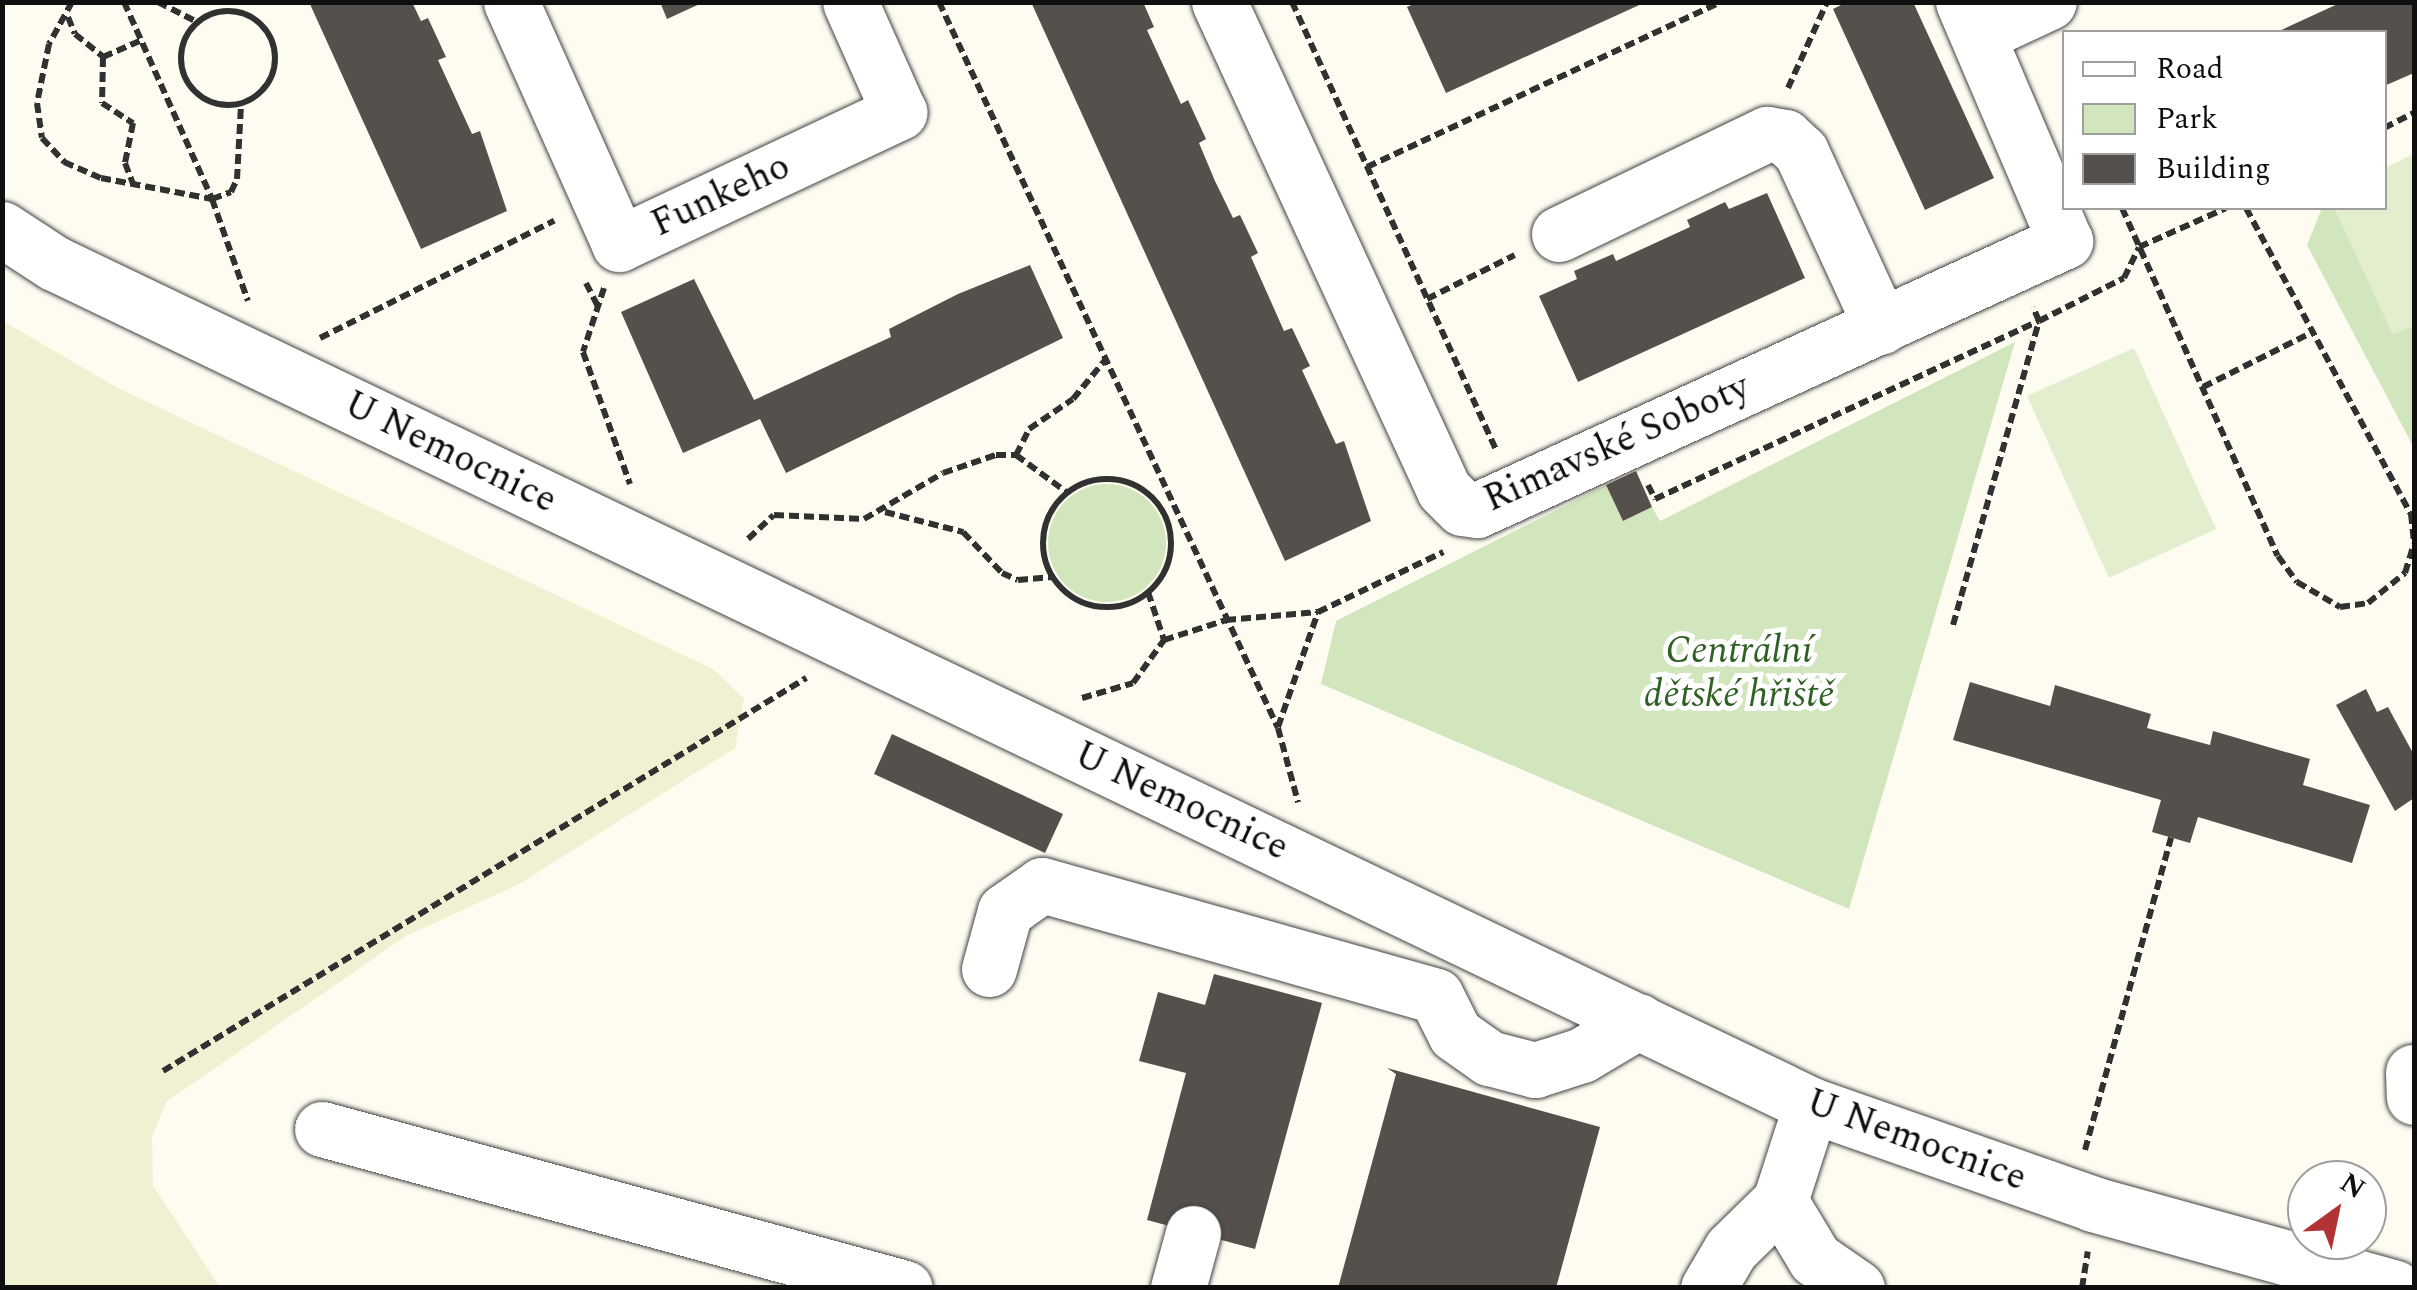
<!DOCTYPE html>
<html>
<head>
<meta charset="utf-8">
<style>
  body { margin:0 }
  #map { position:relative; width:2417px; height:1290px; overflow:hidden; background:#fefcf1; font-family:Spectral,serif }
  div>[style] { position:absolute }
  .farmland>* { inset:0; background:#f2f0d3 }
  .green>* { inset:0; background:#d1e6bd }
  .round { border-radius:50% }
  .pitch>* { inset:0; background:#e2eece }
  .building>* { inset:0; background:#56504c }
  .path>* { height:6px; margin-top:-3px; transform-origin:0; background:repeating-linear-gradient(90deg,#313131 0 10px,transparent 0 15px) }
  .path>.ring { margin:-3px; padding:0; box-sizing:content-box; background:none; border:6px solid #313131; border-radius:50% }
  .roads { filter:drop-shadow(0 0 2px #424242) drop-shadow(0 0 2px #424242) }
  .minor>* { height:55px; margin:-27.5px; padding:0 27.5px; transform-origin:27.5px; border-radius:27.5px; background:#fff }
  span { translate:-50% -50%; white-space:nowrap; text-align:center; line-height:1.15; -webkit-text-stroke:10px #fff; paint-order:stroke }
  .street-label { font-size:38px; color:#0f0f0f }
  .park-label { font-size:38px; color:#2f6124; font-style:italic }
  .frame { position:absolute; inset:0; border:5px solid #0f0f0f; pointer-events:none }
  .legend { position:absolute; left:2062px; top:30px; width:325px; height:180px; box-sizing:border-box; background:#fff; border:2px solid #9f9f9f; margin:0; padding:12px 18px; list-style:none; font-size:30px; color:#0f0f0f }
  .legend li { display:flex; align-items:center; gap:20px; height:50px }
  .legend b { width:50px; border:2px solid #9f9f9f }
  .north { position:absolute; left:2287px; top:1160px; width:100px; height:100px; box-sizing:border-box; background:#fff; border:2px solid #9f9f9f; border-radius:50%; rotate:33deg; font-size:28px; font-weight:700; line-height:40px; text-align:center; color:#0f0f0f }
  .north::after { content:''; display:block; margin:auto; width:35px; height:45px; background:#b23335; clip-path:polygon(50% 0,100% 100%,50% 72%,0 100%) }
</style>
</head>
<body>
<div id="map">
  <div class="farmland">
    <div style="clip-path:polygon(3px 321px,118px 388px,713px 669px,744px 699px,735px 748px,519px 884px,406px 936px,166px 1102px,152px 1137px,153px 1186px,220px 1287px,3px 1287px)"></div>
  </div>
  <div class="green">
    <div style="clip-path:polygon(2414px 154px,2414px 448px,2307px 245px,2322px 208px,2384px 208px,2385px 168px)"></div>
    <div style="clip-path:polygon(2015px 342px,1849px 909px,1321px 684px,1336px 621px,1606px 485px,1623px 521px,1652px 507px,1660px 521px)"></div>
    <div class="round" style="left:1048px;top:484px;width:118px;height:118px"></div>
  </div>
  <div class="pitch">
    <div style="clip-path:polygon(2414px 154px,2414px 326px,2393px 335px,2334px 208px,2384px 208px,2385px 168px)"></div>
    <div style="clip-path:polygon(2134px 348px,2216px 529px,2109px 578px,2027px 396px)"></div>
  </div>
  <div class="building">
    <div style="clip-path:polygon(309px 2px,412px 2px,421px 21px,428px 18px,446px 57px,438px 60px,472px 134px,480px 131px,507px 211px,421px 249px)"></div>
    <div style="clip-path:polygon(660px 2px,704px 2px,667px 19px)"></div>
    <div style="clip-path:polygon(1031px 2px,1143px 2px,1154px 27px,1147px 30px,1181px 104px,1188px 100px,1206px 139px,1199px 143px,1215px 181px,1233px 218px,1240px 215px,1258px 253px,1251px 257px,1284px 331px,1292px 328px,1310px 366px,1302px 370px,1336px 444px,1344px 441px,1371px 521px,1285px 561px)"></div>
    <div style="clip-path:polygon(1418px 2px,1646px 2px,1446px 93px,1407px 7px)"></div>
    <div style="clip-path:polygon(1847px 2px,1913px 2px,1994px 178px,1925px 210px,1833px 9px)"></div>
    <div style="clip-path:polygon(2342px 2px,2414px 2px,2414px 73px,2384px 86px,2384px 32px,2277px 32px)"></div>
    <div style="clip-path:polygon(1767px 193px,1805px 278px,1578px 382px,1539px 296px,1577px 279px,1574px 271px,1613px 254px,1616px 261px,1690px 227px,1687px 220px,1725px 202px,1729px 209px)"></div>
    <div style="clip-path:polygon(1030px 265px,1063px 338px,786px 473px,760px 419px,683px 453px,621px 312px,694px 279px,754px 400px,891px 337px,889px 329px,958px 294px)"></div>
    <div style="clip-path:polygon(1636px 471px,1652px 507px,1623px 521px,1606px 485px)"></div>
    <div style="clip-path:polygon(1970px 682px,2050px 706px,2055px 685px,2151px 714px,2147px 728px,2210px 745px,2213px 731px,2310px 759px,2303px 785px,2370px 805px,2352px 863px,2198px 817px,2190px 843px,2152px 832px,2161px 800px,1953px 740px)"></div>
    <div style="clip-path:polygon(2366px 689px,2377px 712px,2388px 707px,2414px 755px,2414px 798px,2395px 811px,2336px 705px)"></div>
    <div style="clip-path:polygon(892px 734px,1063px 814px,1045px 853px,874px 774px)"></div>
    <div style="clip-path:polygon(1214px 974px,1322px 1003px,1255px 1249px,1147px 1220px,1186px 1073px,1139px 1061px,1158px 992px,1205px 1005px)"></div>
    <div style="clip-path:polygon(1387px 1068px,1600px 1127px,1556px 1288px,1338px 1288px,1396px 1074px)"></div>
  </div>
  <div class="path">
    <div style="left:72px;top:2px;width:48px;rotate:118.7deg"></div>
    <div style="left:49px;top:44px;width:60px;rotate:101.5deg"></div>
    <div style="left:37px;top:103px;width:35px;rotate:82deg"></div>
    <div style="left:42px;top:138px;width:33px;rotate:47deg"></div>
    <div style="left:64px;top:162px;width:40px;rotate:23.4deg"></div>
    <div style="left:101px;top:178px;width:113px;rotate:10.7deg"></div>
    <div style="left:212px;top:199px;width:20px;rotate:-20deg"></div>
    <div style="left:231px;top:192px;width:14px;rotate:-65deg"></div>
    <div style="left:237px;top:179px;width:74px;rotate:-86.9deg"></div>
    <div style="left:124px;top:2px;width:216px;rotate:65.9deg"></div>
    <div style="left:212px;top:199px;width:108px;rotate:70.6deg"></div>
    <div style="left:158px;top:2px;width:44px;rotate:27.1deg"></div>
    <div style="left:939px;top:2px;width:801px;rotate:64.97deg"></div>
    <div style="left:1278px;top:728px;width:77px;rotate:74.9deg"></div>
    <div style="left:1292px;top:2px;width:492px;rotate:65.5deg"></div>
    <div class="ring" style="left:181px;top:11px;width:88px;height:88px"></div>
    <div style="left:68px;top:17px;width:18px;rotate:68deg"></div>
    <div style="left:75px;top:34px;width:36px;rotate:39deg"></div>
    <div style="left:103px;top:57px;width:43px;rotate:-23.6deg"></div>
    <div style="left:103px;top:57px;width:46px;rotate:91.2deg"></div>
    <div style="left:102px;top:103px;width:37px;rotate:33deg"></div>
    <div style="left:133px;top:123px;width:41px;rotate:101.3deg"></div>
    <div style="left:125px;top:163px;width:22px;rotate:69deg"></div>
    <div style="left:1788px;top:88px;width:94px;rotate:-65.6deg"></div>
    <div style="left:2384px;top:128px;width:34px;rotate:-27deg"></div>
    <div style="left:1367px;top:167px;width:391px;rotate:-25deg"></div>
    <div style="left:2122px;top:208px;width:381px;rotate:65.9deg"></div>
    <div style="left:2278px;top:556px;width:32px;rotate:54deg"></div>
    <div style="left:2297px;top:582px;width:50px;rotate:30.2deg"></div>
    <div style="left:2340px;top:607px;width:28px;rotate:-8deg"></div>
    <div style="left:2368px;top:603px;width:48px;rotate:-39deg"></div>
    <div style="left:2405px;top:573px;width:30px;rotate:-73deg"></div>
    <div style="left:2246px;top:208px;width:348px;rotate:61.7deg"></div>
    <div style="left:2411px;top:514px;width:29px;rotate:84deg"></div>
    <div style="left:586px;top:283px;width:27px;rotate:63deg"></div>
    <div style="left:604px;top:288px;width:67px;rotate:108.2deg"></div>
    <div style="left:583px;top:352px;width:140px;rotate:70.4deg"></div>
    <div style="left:1427px;top:299px;width:98px;rotate:-26.6deg"></div>
    <div style="left:320px;top:338px;width:262px;rotate:-26.6deg"></div>
    <div style="left:2203px;top:387px;width:123px;rotate:-26.6deg"></div>
    <div style="left:1016px;top:455px;width:29px;rotate:-63deg"></div>
    <div style="left:1029px;top:429px;width:53px;rotate:-34.3deg"></div>
    <div style="left:1073px;top:399px;width:52px;rotate:-50.5deg"></div>
    <div class="ring" style="left:1043px;top:479px;width:122px;height:122px"></div>
    <div style="left:1648px;top:485px;width:16px;rotate:63deg"></div>
    <div style="left:1655px;top:499px;width:423px;rotate:-24.9deg"></div>
    <div style="left:2039px;top:321px;width:95px;rotate:-26.8deg"></div>
    <div style="left:2124px;top:278px;width:34px;rotate:-64deg"></div>
    <div style="left:2139px;top:247px;width:95px;rotate:-24.1deg"></div>
    <div style="left:885px;top:512px;width:81px;rotate:14.4deg"></div>
    <div style="left:963px;top:532px;width:57px;rotate:46.4deg"></div>
    <div style="left:1002px;top:573px;width:17px;rotate:24deg"></div>
    <div style="left:1018px;top:580px;width:34px;rotate:-5deg"></div>
    <div style="left:748px;top:539px;width:35px;rotate:-43deg"></div>
    <div style="left:774px;top:515px;width:90px;rotate:2.5deg"></div>
    <div style="left:864px;top:519px;width:91px;rotate:-30.2deg"></div>
    <div style="left:943px;top:473px;width:56px;rotate:-18.8deg"></div>
    <div style="left:996px;top:455px;width:20px"></div>
    <div style="left:1016px;top:455px;width:64px;rotate:36.2deg"></div>
    <div style="left:1148px;top:592px;width:51px;rotate:71.6deg"></div>
    <div style="left:1953px;top:625px;width:316px;rotate:-74.2deg"></div>
    <div style="left:2039px;top:321px;width:15px;rotate:-113deg"></div>
    <div style="left:1082px;top:698px;width:53px;rotate:-16.4deg"></div>
    <div style="left:1133px;top:683px;width:53px;rotate:-54.2deg"></div>
    <div style="left:1164px;top:640px;width:65px;rotate:-17.9deg"></div>
    <div style="left:1226px;top:620px;width:92px;rotate:-5deg"></div>
    <div style="left:1318px;top:612px;width:139px;rotate:-25.6deg"></div>
    <div style="left:1278px;top:727px;width:122px;rotate:-70.8deg"></div>
    <div style="left:163px;top:1071px;width:754px;rotate:-31.43deg"></div>
    <div style="left:2085px;top:1150px;width:324px;rotate:-74.6deg"></div>
    <div style="left:2082px;top:1288px;width:37px;rotate:-81deg"></div>
  </div>
  <div class="roads">
    <div class="minor">
      <div style="left:511px;top:2px;width:265px;rotate:65.9deg"></div>
      <div style="left:619px;top:244px;width:310px;rotate:-25.2deg"></div>
      <div style="left:899px;top:112px;width:120px;rotate:-114deg"></div>
      <div style="left:1219px;top:2px;width:537px;rotate:65.25deg"></div>
      <div style="left:1444px;top:490px;width:25px;rotate:45deg"></div>
      <div style="left:1462px;top:508px;width:15px;rotate:8deg"></div>
      <div style="left:1477px;top:510px;width:647px;rotate:-24.58deg"></div>
      <div style="left:2065px;top:241px;width:260px;rotate:-113.1deg"></div>
      <div style="left:1978px;top:35px;width:78px;rotate:-24.9deg"></div>
      <div style="left:2px;top:229px;width:62px;rotate:33.2deg"></div>
      <div style="left:54px;top:263px;width:1948px;rotate:25.6deg"></div>
      <div style="left:1811px;top:1105px;width:299px;rotate:19.3deg"></div>
      <div style="left:2093px;top:1204px;width:313px;rotate:15.5deg"></div>
      <div style="left:1559px;top:234px;width:231px;rotate:-25.7deg"></div>
      <div style="left:1767px;top:134px;width:18px;rotate:9deg"></div>
      <div style="left:1785px;top:137px;width:22px;rotate:43deg"></div>
      <div style="left:1801px;top:152px;width:192px;rotate:65.3deg"></div>
      <div style="left:989px;top:969px;width:60px;rotate:-74.6deg"></div>
      <div style="left:1005px;top:911px;width:45px;rotate:-35.1deg"></div>
      <div style="left:1042px;top:885px;width:409px;rotate:15.7deg"></div>
      <div style="left:1436px;top:996px;width:42px;rotate:63.4deg"></div>
      <div style="left:1455px;top:1034px;width:42px;rotate:35.2deg"></div>
      <div style="left:1489px;top:1058px;width:48px;rotate:14.6deg"></div>
      <div style="left:1535px;top:1070px;width:49px;rotate:-17.7deg"></div>
      <div style="left:1582px;top:1055px;width:66px;rotate:-30.8deg"></div>
      <div style="left:2413px;top:1072px;width:25px;rotate:88deg"></div>
      <div style="left:322px;top:1129px;width:604px;rotate:15.26deg"></div>
      <div style="left:1780px;top:1201px;width:68px;rotate:58.9deg"></div>
      <div style="left:1815px;top:1259px;width:51px;rotate:34.6deg"></div>
      <div style="left:1178px;top:1288px;width:57px;rotate:-74.7deg"></div>
      <div style="left:1708px;top:1288px;width:45px;rotate:-59.5deg"></div>
      <div style="left:1731px;top:1249px;width:69px;rotate:-44.4deg"></div>
      <div style="left:1780px;top:1201px;width:101px;rotate:-72.1deg"></div>
    </div>
  </div>
  <div class="street-label">
    <span style="left:721px;top:196px;rotate:-25deg">Funkeho</span>
    <span style="left:1617px;top:444px;rotate:-24deg">Rimavské Soboty</span>
    <span style="left:450px;top:453px;rotate:26deg">U Nemocnice</span>
    <span style="left:1181px;top:802px;rotate:25deg">U Nemocnice</span>
    <span style="left:1916px;top:1141px;rotate:20deg">U Nemocnice</span>
  </div>
  <div class="park-label">
    <span style="left:1739px;top:674px">Centrální<br>dětské hřiště</span>
  </div>
  <div class="frame"></div>
  <ul class="legend">
  <li><b style="height:12px;background:#fff"></b>Road</li>
  <li><b style="height:28px;background:#d1e6bd"></b>Park</li>
  <li><b style="height:28px;background:#56504c"></b>Building</li>
  </ul>
  <div class="north">N</div>
</div>
</body>
</html>
